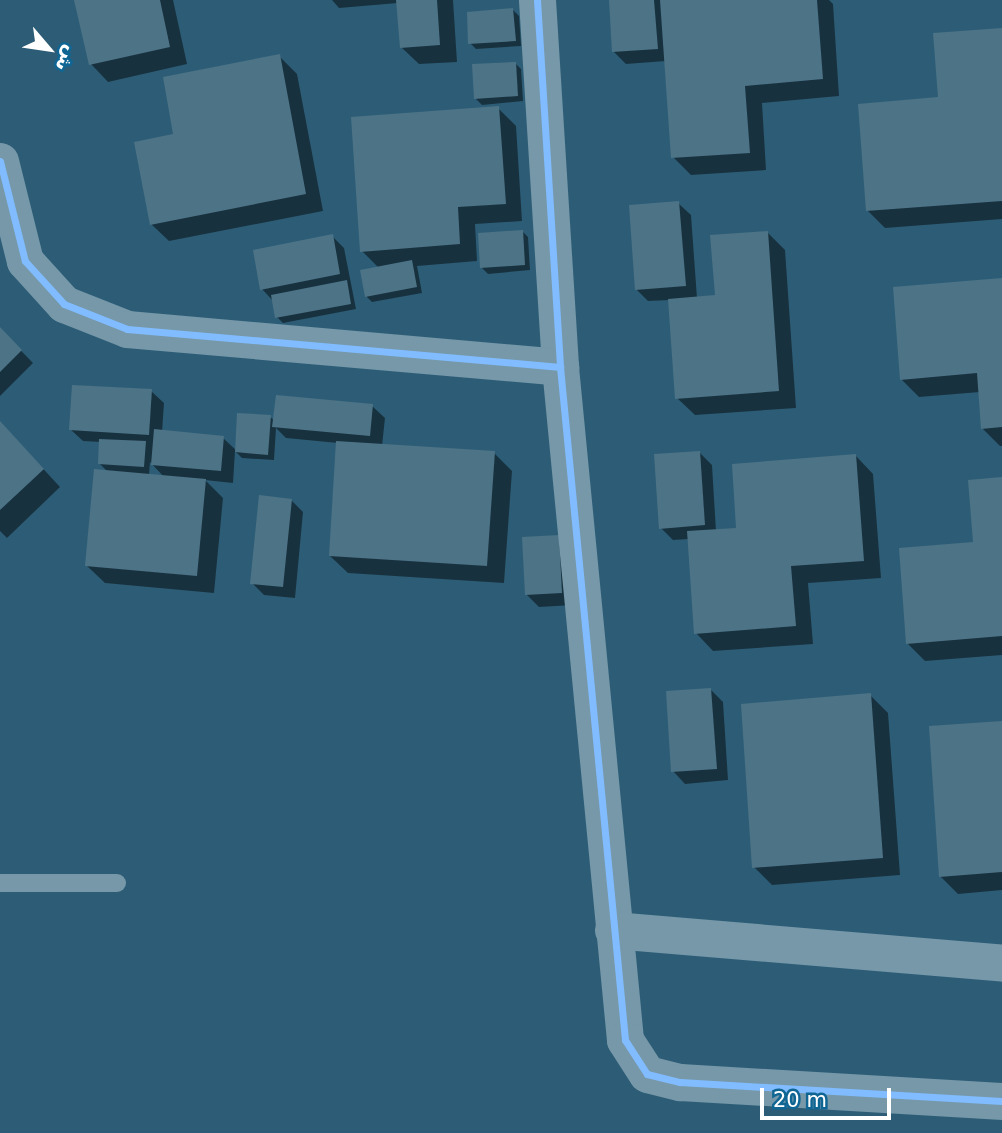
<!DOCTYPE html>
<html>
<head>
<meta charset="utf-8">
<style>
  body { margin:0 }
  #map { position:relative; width:1002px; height:1133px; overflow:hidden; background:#2d5d76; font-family:"DejaVu Sans",Vazirmatn,sans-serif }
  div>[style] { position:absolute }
  .shadow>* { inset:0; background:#0007 }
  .building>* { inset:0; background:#4d7386 }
  .service>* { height:18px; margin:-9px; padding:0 9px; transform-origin:9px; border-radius:9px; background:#7698a9 }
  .minor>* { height:37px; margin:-18.5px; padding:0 18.5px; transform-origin:18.5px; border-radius:18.5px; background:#7698a9 }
  .cycleway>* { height:7px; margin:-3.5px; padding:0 3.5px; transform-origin:3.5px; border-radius:3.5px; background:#80bcff }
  span { translate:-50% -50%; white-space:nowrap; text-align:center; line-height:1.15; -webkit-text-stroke:6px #0f6694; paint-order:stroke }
  .north { position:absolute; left:14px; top:14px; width:70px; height:70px; -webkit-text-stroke:5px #0f6694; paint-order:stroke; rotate:119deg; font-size:19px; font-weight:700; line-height:28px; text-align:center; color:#fff }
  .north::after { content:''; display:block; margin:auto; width:24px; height:32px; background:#fff; clip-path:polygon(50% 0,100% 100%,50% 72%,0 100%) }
  .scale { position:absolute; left:760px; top:1088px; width:131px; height:32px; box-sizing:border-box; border:4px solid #fff; border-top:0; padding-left:9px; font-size:21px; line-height:24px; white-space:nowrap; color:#fff; -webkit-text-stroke:5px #0f6694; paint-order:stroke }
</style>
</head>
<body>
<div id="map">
  <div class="shadow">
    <div style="clip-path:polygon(76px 0,173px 0,187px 64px,108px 82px,91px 64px)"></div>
    <div style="clip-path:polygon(332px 0,453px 0,457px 62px,419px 64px,401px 47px,398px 3px,339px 8px)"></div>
    <div style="clip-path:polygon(610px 0,829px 0,833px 4px,839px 96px,762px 103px,766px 170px,691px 175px,673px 157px,666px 61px,626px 64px,614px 52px)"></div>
    <div style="clip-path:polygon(513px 10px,519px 16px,521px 46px,476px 49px,470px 43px)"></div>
    <div style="clip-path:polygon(1002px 30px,1002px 219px,885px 228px,867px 210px)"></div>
    <div style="clip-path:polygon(279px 56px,297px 74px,323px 211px,169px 241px,151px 224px,175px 136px)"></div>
    <div style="clip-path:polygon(515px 63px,521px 69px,523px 101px,482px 105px,476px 99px)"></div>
    <div style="clip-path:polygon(498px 108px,516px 126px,522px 221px,475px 224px,477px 261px,417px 266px,422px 293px,372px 302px,366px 296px,379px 268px,362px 251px)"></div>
    <div style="clip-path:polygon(678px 203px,691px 215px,697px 298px,716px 297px,767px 232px,785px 250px,796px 408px,695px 415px,677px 398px,670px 300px,648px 301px,636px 289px)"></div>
    <div style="clip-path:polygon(522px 231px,528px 237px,530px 270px,488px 274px,482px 268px)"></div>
    <div style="clip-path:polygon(332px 236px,344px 248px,356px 309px,283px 323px,277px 317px,274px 302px,262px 289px)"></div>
    <div style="clip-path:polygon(1002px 280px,1002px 446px,1000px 446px,982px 428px,980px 392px,919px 397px,901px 379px)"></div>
    <div style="clip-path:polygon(0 329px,33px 363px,0 396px)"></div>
    <div style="clip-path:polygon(evenodd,151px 391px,164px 403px,162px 432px,223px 438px,237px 451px,270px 417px,275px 421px,372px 406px,385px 418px,382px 446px,494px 453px,512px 471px,504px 583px,348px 573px,330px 556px,338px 443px,286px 438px,276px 428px,274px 460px,242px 458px,235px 451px,233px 483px,205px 480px,223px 498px,214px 593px,105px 583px,87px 566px,108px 472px,99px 463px,101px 442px,83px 441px,70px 429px,151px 391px,150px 462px,164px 477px,149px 475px,150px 462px)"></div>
    <div style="clip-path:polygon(0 422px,60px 487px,7px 538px,0 531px)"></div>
    <div style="clip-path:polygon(700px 453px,712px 465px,716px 531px,738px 529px,856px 456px,873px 474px,881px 578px,808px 583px,813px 644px,713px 651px,696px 633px,689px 539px,673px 540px,661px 528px)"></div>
    <div style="clip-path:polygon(1002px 479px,1002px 655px,925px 661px,907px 643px,975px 544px)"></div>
    <div style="clip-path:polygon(291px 500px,303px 512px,295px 598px,264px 595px,252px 583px)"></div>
    <div style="clip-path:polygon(558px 537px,573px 605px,539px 607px,527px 595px)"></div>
    <div style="clip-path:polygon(711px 690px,723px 702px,728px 780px,685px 784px,673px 771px)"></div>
    <div style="clip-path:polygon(870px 695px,888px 713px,900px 875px,772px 885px,754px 867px)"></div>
    <div style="clip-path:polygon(1002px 722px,1002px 890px,958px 894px,940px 876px)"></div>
  </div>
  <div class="building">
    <div style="clip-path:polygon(74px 0,160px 0,170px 47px,89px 65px)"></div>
    <div style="clip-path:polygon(396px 0,437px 0,440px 45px,400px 48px)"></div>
    <div style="clip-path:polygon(609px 0,654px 0,658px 49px,612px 52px)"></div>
    <div style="clip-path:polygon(660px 0,817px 0,823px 79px,745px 86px,750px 153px,671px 158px)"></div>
    <div style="clip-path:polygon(513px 8px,516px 41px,468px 44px,467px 12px)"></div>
    <div style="clip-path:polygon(1002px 28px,1002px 201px,866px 211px,858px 104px,938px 97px,933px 33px)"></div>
    <div style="clip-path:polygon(280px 54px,306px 194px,150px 225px,134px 142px,173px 134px,163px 77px)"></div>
    <div style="clip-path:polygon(516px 62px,518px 96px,474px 99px,472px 64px)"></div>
    <div style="clip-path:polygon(499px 106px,506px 204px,458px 207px,460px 244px,360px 252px,351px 117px)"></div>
    <div style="clip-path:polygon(679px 201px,686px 286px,635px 290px,629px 205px)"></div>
    <div style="clip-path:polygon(523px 230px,525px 265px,480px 268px,478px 233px)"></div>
    <div style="clip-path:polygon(768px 231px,779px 391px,675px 399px,668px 299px,715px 295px,710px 235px)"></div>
    <div style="clip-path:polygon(333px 234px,340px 274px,260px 290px,253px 250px)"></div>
    <div style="clip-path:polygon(412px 260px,417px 287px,365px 297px,360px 270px)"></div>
    <div style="clip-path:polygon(1002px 278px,1002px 427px,981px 429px,977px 373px,900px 380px,893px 287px)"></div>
    <div style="clip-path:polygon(347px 280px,351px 304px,275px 318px,271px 295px)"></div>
    <div style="clip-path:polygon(0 327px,22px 350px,0 372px)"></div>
    <div style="clip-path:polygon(72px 385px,152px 389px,149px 435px,69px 430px)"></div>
    <div style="clip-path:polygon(276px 395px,373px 404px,370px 436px,272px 427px)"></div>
    <div style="clip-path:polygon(237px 413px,271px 415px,268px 455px,235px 452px)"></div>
    <div style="clip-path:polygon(0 421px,44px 469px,0 510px)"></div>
    <div style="clip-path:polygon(154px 429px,224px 436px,221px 471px,151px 465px)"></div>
    <div style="clip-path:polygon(99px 439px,146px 441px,144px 467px,98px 464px)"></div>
    <div style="clip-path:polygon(336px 441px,495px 451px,487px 566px,329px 556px)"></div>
    <div style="clip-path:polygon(700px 451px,705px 525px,659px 529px,654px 454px)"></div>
    <div style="clip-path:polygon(856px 454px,864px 561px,791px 566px,796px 626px,694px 634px,687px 531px,736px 528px,732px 464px)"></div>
    <div style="clip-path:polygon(94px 469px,206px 479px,197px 576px,85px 566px)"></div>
    <div style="clip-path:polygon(1002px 477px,1002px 636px,906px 644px,899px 548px,973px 542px,968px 480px)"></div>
    <div style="clip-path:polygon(259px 495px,292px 499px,283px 587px,250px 584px)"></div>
    <div style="clip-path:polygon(559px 535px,562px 593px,525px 595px,522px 537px)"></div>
    <div style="clip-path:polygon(711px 688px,717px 769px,671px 772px,666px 691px)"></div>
    <div style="clip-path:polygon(871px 693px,883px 858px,752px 868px,741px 704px)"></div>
    <div style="clip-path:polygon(1002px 721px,1002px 872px,939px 877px,929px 726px)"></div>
  </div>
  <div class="service">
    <div style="left:0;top:883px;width:117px"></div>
  </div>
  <div class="minor">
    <div style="left:537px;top:0;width:368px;rotate:86.4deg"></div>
    <div style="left:560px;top:367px;width:676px;rotate:84.48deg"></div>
    <div style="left:625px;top:1040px;width:40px;rotate:57.1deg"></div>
    <div style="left:647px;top:1074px;width:34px;rotate:14deg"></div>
    <div style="left:680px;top:1082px;width:323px;rotate:3.4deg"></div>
    <div style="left:0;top:161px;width:103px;rotate:76deg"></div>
    <div style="left:25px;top:261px;width:58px;rotate:47.8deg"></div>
    <div style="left:64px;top:304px;width:68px;rotate:21.6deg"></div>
    <div style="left:127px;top:329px;width:435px;rotate:5deg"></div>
    <div style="left:613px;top:930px;width:390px;rotate:4.8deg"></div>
  </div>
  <div class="cycleway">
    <div style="left:537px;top:0;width:368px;rotate:86.4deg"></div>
    <div style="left:560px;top:367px;width:676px;rotate:84.48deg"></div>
    <div style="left:625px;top:1040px;width:40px;rotate:57.1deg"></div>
    <div style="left:647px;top:1074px;width:34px;rotate:14deg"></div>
    <div style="left:680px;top:1082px;width:323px;rotate:3.4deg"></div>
    <div style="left:0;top:161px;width:103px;rotate:76deg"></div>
    <div style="left:25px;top:261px;width:58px;rotate:47.8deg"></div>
    <div style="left:64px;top:304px;width:68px;rotate:21.6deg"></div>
    <div style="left:127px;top:329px;width:435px;rotate:5deg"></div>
  </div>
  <div class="north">ش</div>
  <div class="scale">20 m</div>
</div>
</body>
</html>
